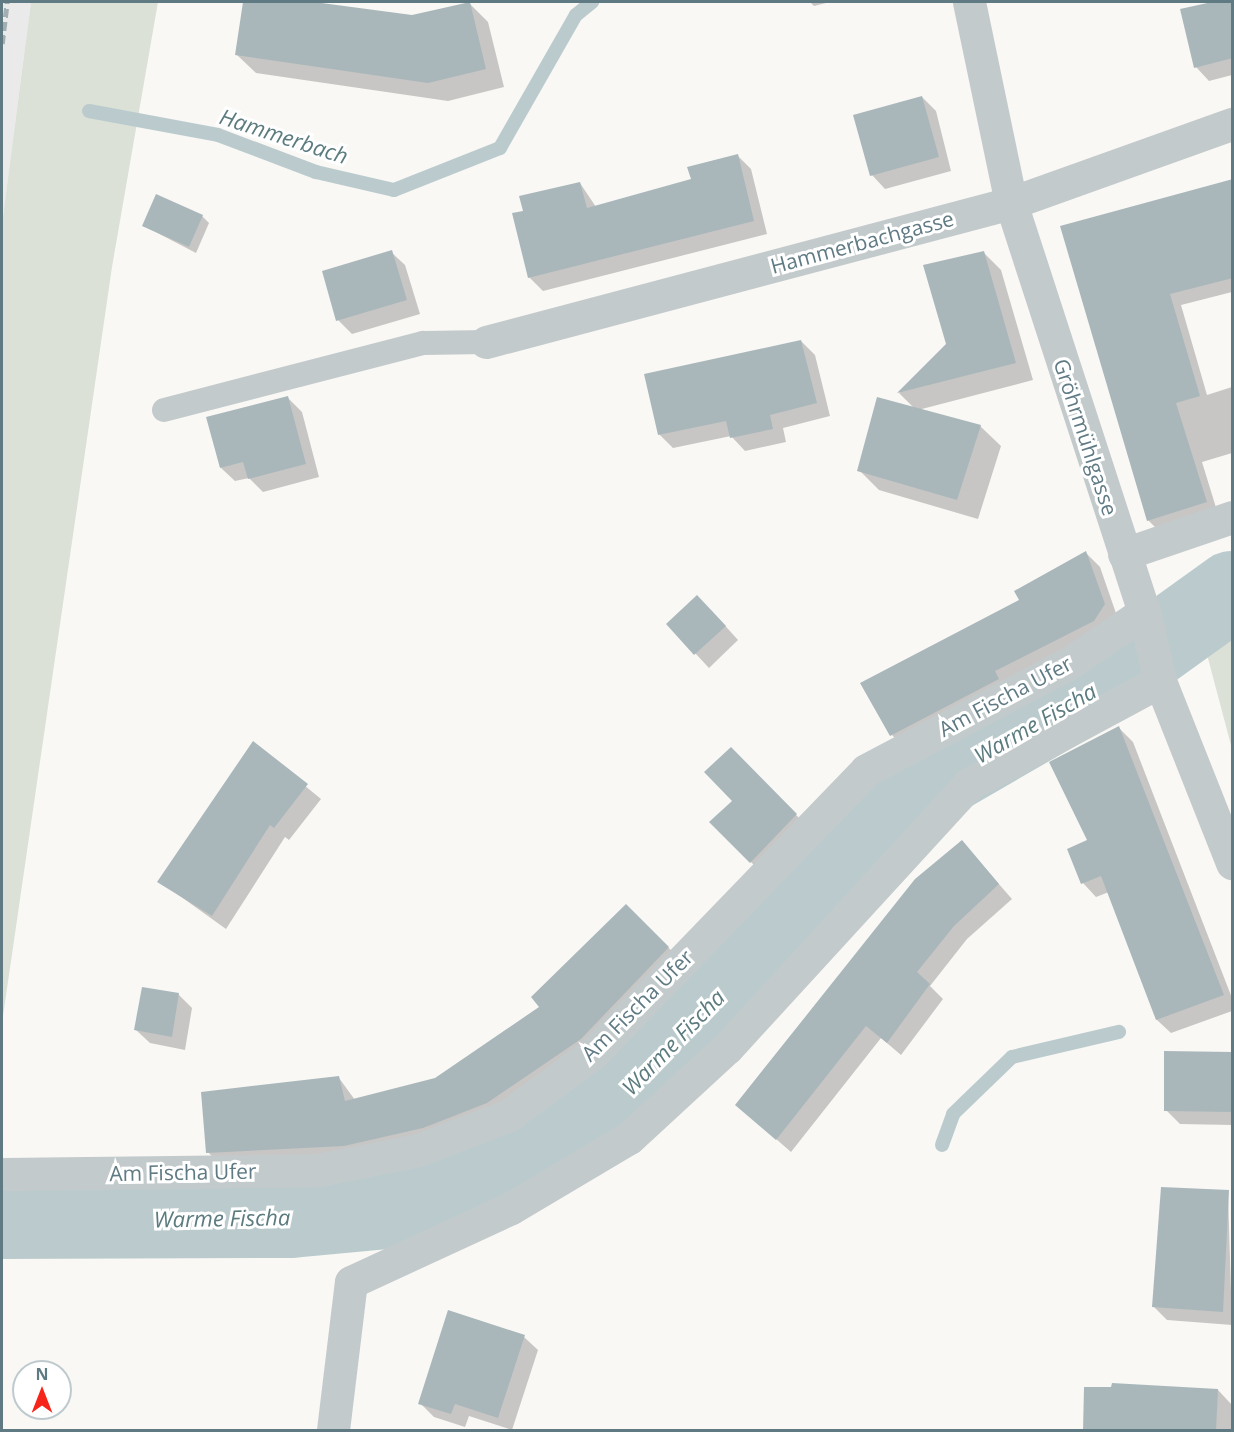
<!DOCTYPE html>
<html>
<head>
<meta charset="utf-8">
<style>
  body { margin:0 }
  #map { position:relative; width:1234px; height:1432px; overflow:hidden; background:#f9f8f5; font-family:"Open Sans",sans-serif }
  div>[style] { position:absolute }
  .built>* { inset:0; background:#e9eae9 }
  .green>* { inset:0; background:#dbe1d6 }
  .shadow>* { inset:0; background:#0003 }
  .stream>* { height:14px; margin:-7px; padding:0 7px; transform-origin:7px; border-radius:7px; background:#bbcbcd }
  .river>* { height:80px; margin:-40px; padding:0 40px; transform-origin:40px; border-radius:40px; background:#bbcbcd }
  .building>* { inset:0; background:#a9b7bb }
  .lane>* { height:24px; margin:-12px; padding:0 12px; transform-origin:12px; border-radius:12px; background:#c3cacc }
  .street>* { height:33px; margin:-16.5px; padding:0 16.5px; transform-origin:16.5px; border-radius:16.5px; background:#c3cacc }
  .rail>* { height:4.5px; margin-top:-2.25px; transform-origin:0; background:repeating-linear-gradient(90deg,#a3aeb2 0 9px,transparent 0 13.5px) }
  span { translate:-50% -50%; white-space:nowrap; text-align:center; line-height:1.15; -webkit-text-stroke:6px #fff; paint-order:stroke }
  .street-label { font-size:21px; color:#607a84 }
  .water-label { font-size:22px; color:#5b7b7e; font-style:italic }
  .frame { position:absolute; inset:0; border:3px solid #607a84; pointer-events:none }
  .north { position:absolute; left:12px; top:1360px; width:60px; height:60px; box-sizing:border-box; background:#fff; border:2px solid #bfcace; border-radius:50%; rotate:0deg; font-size:16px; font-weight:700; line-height:24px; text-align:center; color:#607a84 }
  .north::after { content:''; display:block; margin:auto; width:21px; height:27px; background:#f52519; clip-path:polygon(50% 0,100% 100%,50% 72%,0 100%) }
</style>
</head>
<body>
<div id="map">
  <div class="built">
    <div style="clip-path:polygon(2px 2px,31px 2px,2px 224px)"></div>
  </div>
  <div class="green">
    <div style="clip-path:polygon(31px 2px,158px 2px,112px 267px,2px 1023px,2px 224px)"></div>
    <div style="clip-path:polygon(1232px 621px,1232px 749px,1205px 647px)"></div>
  </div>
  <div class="shadow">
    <div style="clip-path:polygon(245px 2px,303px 2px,412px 17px,469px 3px,488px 22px,504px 87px,448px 101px,256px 73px,237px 55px)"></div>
    <div style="clip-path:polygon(810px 2px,830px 2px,814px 6px)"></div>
    <div style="clip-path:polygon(1219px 2px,1232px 2px,1232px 75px,1209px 81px,1196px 67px,1182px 11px)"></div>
    <div style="clip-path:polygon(922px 97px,936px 111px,951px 171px,885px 189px,872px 175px)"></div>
    <div style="clip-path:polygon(737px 155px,751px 169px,767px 234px,543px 291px,529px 277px,524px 212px,580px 183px,596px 207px,692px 180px)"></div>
    <div style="clip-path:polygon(1232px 181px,1232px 292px,1181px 305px,1207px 395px,1232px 387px,1232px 453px,1202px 462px,1218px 514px,1160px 532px,1148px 520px,1062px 227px)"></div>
    <div style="clip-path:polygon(202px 216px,209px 223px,196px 253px,144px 226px)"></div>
    <div style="clip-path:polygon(391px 252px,405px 265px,420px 314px,352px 334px,338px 320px)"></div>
    <div style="clip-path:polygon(983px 252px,1001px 270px,1033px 380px,918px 410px,980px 426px,1001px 446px,978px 519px,879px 490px,859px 470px,915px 409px,899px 393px,947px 344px)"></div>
    <div style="clip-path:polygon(801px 341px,815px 355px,830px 416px,783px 428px,786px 442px,745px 451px,731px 436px,673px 448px,659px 434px)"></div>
    <div style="clip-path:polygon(288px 398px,302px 412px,319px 477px,263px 492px,249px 478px,235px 481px,221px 468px)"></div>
    <div style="clip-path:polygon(1086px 553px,1100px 567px,1118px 619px,905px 749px,892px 735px,1021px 601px)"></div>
    <div style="clip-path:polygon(711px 610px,738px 640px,709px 668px,668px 624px)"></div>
    <div style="clip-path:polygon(1119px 728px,1133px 742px,1232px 998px,1232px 1011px,1171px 1033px,1157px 1020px,1109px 892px,1096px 897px,1083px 883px)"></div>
    <div style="clip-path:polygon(253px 743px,321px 799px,289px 840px,285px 837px,226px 929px,159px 881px)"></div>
    <div style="clip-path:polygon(731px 749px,808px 827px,763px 874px,711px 822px,734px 801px)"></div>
    <div style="clip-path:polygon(962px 842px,1012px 899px,967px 939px,930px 986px,943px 999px,901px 1055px,881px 1038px,791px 1152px,737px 1105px)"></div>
    <div style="clip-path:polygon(626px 906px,682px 961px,584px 1060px,437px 1141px,221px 1166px,208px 1152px,339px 1078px,355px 1100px,436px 1080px,541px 1007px)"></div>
    <div style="clip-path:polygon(178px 994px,192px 1008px,185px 1050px,150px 1043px,136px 1030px)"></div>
    <div style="clip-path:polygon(1232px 1054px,1232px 1125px,1180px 1124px,1166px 1110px)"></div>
    <div style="clip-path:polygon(1228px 1192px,1232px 1325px,1167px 1320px,1154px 1307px)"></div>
    <div style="clip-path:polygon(524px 1337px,538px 1350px,512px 1430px,469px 1416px,465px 1427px,434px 1417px,420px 1403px)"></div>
    <div style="clip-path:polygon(1218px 1390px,1232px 1405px,1232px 1430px,1084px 1430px)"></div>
  </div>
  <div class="stream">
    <div style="left:89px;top:111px;width:131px;rotate:10.5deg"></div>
    <div style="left:218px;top:135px;width:105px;rotate:20.7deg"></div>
    <div style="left:316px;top:172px;width:80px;rotate:13deg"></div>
    <div style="left:394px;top:190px;width:114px;rotate:-21.6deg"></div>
    <div style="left:500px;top:148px;width:153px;rotate:-60.3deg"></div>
    <div style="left:576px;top:15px;width:21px;rotate:-39deg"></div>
    <div style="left:942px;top:1145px;width:33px;rotate:-70deg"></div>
    <div style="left:953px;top:1114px;width:82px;rotate:-44deg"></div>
    <div style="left:1012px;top:1057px;width:110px;rotate:-13.2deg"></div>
  </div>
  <div class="river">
    <div style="left:2px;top:1219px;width:289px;rotate:-0.2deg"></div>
    <div style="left:291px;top:1218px;width:97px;rotate:-5.3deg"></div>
    <div style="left:388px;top:1209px;width:103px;rotate:-16.9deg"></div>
    <div style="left:487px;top:1179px;width:84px;rotate:-27.8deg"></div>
    <div style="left:561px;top:1140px;width:65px;rotate:-35.6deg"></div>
    <div style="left:614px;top:1102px;width:87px;rotate:-43.6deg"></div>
    <div style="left:677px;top:1042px;width:281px;rotate:-47.7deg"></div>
    <div style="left:866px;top:834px;width:63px;rotate:-40.5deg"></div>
    <div style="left:914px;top:793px;width:216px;rotate:-30deg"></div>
    <div style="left:1101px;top:685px;width:161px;rotate:-35.7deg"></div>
  </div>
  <div class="building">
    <div style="clip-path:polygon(243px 2px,314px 2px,412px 15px,470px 2px,486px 69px,428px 83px,235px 55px)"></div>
    <div style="clip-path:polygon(1212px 2px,1233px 2px,1233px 58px,1194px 68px,1180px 9px)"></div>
    <div style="clip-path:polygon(922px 96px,939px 157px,870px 176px,853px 115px)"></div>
    <div style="clip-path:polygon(738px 154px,754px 221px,528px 278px,512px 213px,523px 211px,519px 196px,580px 182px,587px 208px,691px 179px,687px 167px)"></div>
    <div style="clip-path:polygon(1233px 179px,1233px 278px,1170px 294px,1200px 396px,1176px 403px,1207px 502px,1147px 521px,1060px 226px)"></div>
    <div style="clip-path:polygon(156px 194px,203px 215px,189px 247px,142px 226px)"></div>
    <div style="clip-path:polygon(392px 250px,407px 300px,336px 321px,322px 271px)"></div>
    <div style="clip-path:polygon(984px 251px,1016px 363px,897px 393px,946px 344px,923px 265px)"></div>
    <div style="clip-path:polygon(801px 340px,817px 403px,770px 415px,773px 429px,730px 438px,726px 421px,658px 435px,644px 374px)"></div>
    <div style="clip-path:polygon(288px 396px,306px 464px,248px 479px,243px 462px,220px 468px,206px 417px)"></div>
    <div style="clip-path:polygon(877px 397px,981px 425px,957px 500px,857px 471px)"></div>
    <div style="clip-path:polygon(1086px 551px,1105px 604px,1094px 621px,995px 671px,999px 679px,890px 736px,860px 683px,1019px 600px,1014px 591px)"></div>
    <div style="clip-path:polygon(697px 595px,726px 626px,694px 655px,666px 624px)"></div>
    <div style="clip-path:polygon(1119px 726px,1224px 995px,1156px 1020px,1101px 876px,1081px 884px,1067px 849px,1087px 840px,1049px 762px)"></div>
    <div style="clip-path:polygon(253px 741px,308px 784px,274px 828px,270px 825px,212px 916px,157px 882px)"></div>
    <div style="clip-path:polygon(731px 747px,797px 814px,750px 863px,709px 822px,732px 801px,704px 772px)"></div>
    <div style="clip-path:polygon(962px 840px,999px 884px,954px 926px,917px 972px,930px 984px,887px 1043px,866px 1026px,776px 1140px,735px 1105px,915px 879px)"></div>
    <div style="clip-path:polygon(626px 904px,669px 947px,581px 1039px,487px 1103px,423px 1128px,344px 1146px,206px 1153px,201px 1092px,339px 1076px,345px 1101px,435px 1078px,539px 1007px,531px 997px)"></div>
    <div style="clip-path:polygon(142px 987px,179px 993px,172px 1037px,134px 1030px)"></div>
    <div style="clip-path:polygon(1164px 1051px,1233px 1052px,1233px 1112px,1164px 1111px)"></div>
    <div style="clip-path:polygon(1161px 1187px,1229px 1190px,1223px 1312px,1152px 1307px)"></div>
    <div style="clip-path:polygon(448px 1310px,525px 1335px,498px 1418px,455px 1404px,451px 1414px,418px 1404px)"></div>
    <div style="clip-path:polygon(1112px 1383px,1218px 1389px,1216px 1431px,1083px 1431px,1084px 1387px,1111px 1387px)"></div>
  </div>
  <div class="lane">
    <div style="left:164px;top:410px;width:268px;rotate:-14.5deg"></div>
    <div style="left:423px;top:343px;width:63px;rotate:-0.9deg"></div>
  </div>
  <div class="street">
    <div style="left:969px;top:2px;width:205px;rotate:78.2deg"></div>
    <div style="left:1011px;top:203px;width:430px;rotate:72deg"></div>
    <div style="left:1144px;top:612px;width:71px;rotate:76.9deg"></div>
    <div style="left:1160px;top:681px;width:196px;rotate:68.4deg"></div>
    <div style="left:486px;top:342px;width:543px;rotate:-14.83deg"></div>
    <div style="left:1011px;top:203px;width:235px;rotate:-19.7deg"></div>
    <div style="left:1124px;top:554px;width:114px;rotate:-18.9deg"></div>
    <div style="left:2px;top:1174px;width:316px;rotate:-0.7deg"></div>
    <div style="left:318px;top:1170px;width:102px;rotate:-11.3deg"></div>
    <div style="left:418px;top:1150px;width:97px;rotate:-21deg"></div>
    <div style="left:509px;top:1115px;width:104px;rotate:-36.4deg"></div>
    <div style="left:593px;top:1053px;width:393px;rotate:-46deg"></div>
    <div style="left:866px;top:770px;width:232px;rotate:-27.8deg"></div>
    <div style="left:1071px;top:662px;width:88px;rotate:-34.4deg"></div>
    <div style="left:333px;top:1430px;width:149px;rotate:-83.1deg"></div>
    <div style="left:351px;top:1282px;width:176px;rotate:-24.8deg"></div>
    <div style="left:511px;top:1208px;width:137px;rotate:-30.7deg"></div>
    <div style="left:629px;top:1138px;width:133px;rotate:-42.6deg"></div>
    <div style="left:727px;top:1048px;width:358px;rotate:-47.5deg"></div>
    <div style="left:969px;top:784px;width:217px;rotate:-28.3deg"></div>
  </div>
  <div class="rail">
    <div style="left:2px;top:44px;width:42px;rotate:-83.2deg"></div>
  </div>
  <div class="street-label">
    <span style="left:862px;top:242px;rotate:-15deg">Hammerbachgasse</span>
    <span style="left:1086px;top:437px;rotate:72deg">Gröhrmühlgasse</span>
    <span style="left:1005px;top:696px;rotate:-28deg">Am Fischa Ufer</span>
    <span style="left:637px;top:1005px;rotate:-45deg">Am Fischa Ufer</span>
    <span style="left:183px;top:1172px;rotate:-1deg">Am Fischa Ufer</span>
  </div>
  <div class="water-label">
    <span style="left:284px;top:136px;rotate:18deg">Hammerbach</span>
    <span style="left:1035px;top:723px;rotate:-30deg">Warme Fischa</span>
    <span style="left:673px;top:1042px;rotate:-46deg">Warme Fischa</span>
    <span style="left:222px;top:1218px;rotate:-1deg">Warme Fischa</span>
  </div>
  <div class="frame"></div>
  <div class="north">N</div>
</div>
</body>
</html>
